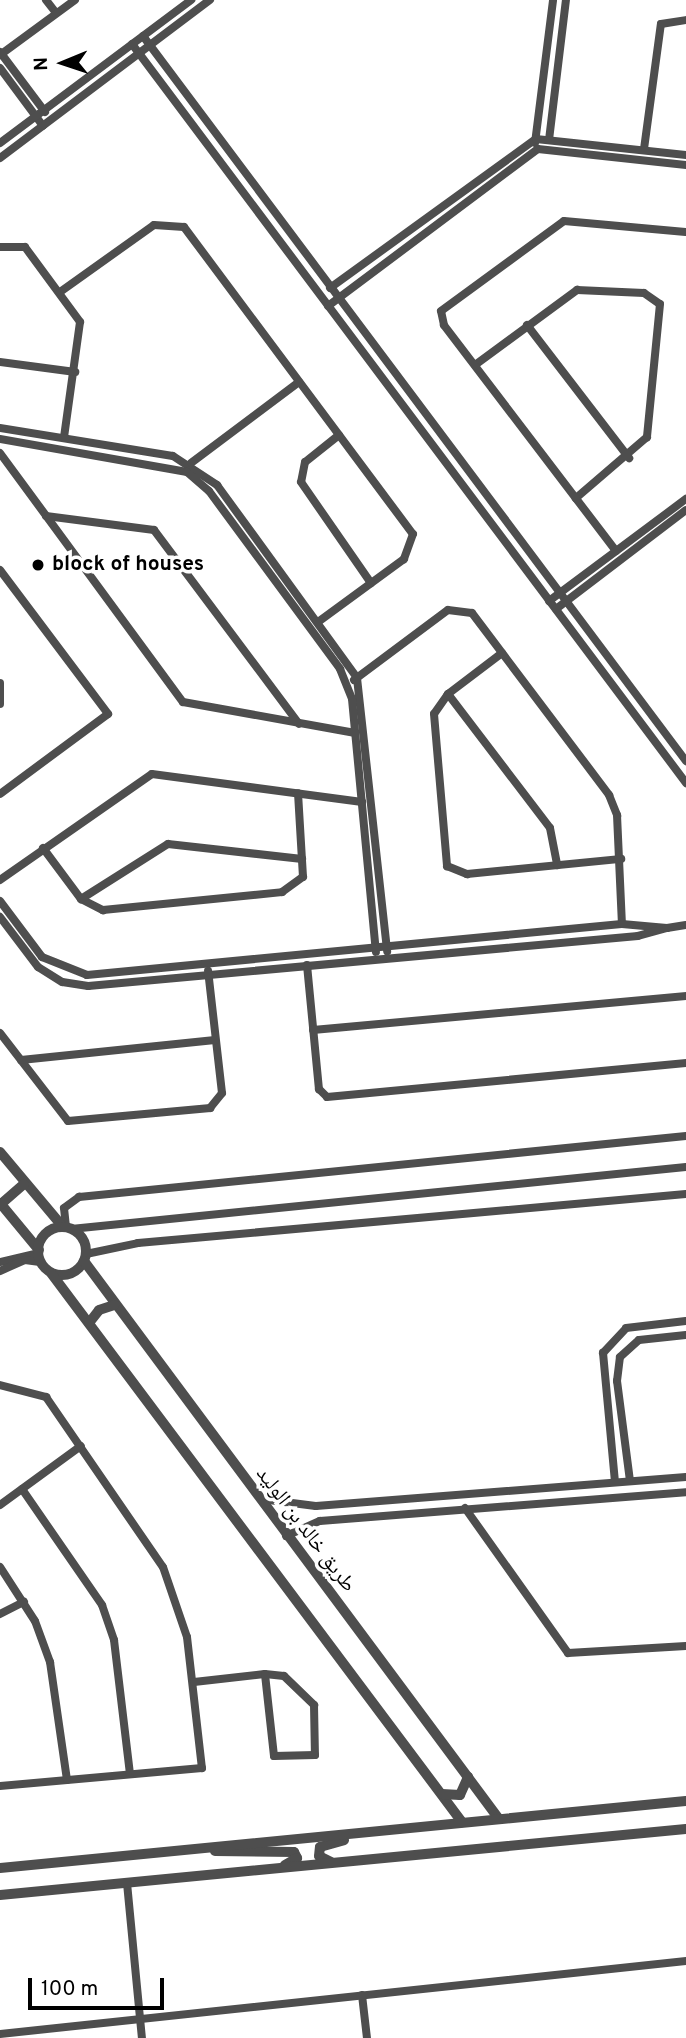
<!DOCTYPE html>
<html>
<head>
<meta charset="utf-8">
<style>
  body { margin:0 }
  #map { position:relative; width:686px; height:2038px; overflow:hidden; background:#fff; font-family:Overpass,"Noto Naskh Arabic",sans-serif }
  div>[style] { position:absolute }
  .minor>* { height:8px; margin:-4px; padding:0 4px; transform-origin:4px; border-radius:4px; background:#4e4e4e }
  .tertiary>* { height:10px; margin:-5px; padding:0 5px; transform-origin:5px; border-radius:5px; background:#4e4e4e }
  .tertiary>.ring { margin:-5px; padding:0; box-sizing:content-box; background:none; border:10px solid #4e4e4e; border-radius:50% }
  .dots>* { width:19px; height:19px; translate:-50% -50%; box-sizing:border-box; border:4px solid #fff; border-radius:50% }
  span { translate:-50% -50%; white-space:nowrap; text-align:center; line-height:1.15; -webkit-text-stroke:7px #fff; paint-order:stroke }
  .poi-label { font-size:21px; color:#000; font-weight:700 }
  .left { translate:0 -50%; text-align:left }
  .street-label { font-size:21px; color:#000 }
  .north { position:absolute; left:28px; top:28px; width:70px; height:70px; -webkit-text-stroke:5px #fff; paint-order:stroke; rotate:268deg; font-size:19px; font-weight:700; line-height:28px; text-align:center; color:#000 }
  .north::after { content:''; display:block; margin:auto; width:24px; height:32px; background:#000; clip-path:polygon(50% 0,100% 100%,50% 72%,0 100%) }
  .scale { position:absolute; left:28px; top:1978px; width:136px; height:32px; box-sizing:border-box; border:4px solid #000; border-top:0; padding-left:9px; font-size:21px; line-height:24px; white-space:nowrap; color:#000; -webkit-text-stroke:5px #fff; paint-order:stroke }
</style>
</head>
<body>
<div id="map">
  <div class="minor">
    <div style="left:46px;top:0;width:16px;rotate:52deg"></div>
    <div style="left:143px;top:36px;width:906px;rotate:53.17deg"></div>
    <div style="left:132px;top:44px;width:924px;rotate:53.14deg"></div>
    <div style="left:0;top:52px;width:75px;rotate:53.1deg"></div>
    <div style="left:0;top:55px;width:93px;rotate:-36.3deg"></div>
    <div style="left:0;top:68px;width:72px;rotate:53.4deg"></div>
    <div style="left:549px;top:140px;width:141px;rotate:-83.1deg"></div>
    <div style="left:0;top:143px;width:239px;rotate:-36.8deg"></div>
    <div style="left:535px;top:143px;width:144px;rotate:-82.8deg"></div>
    <div style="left:644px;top:149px;width:126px;rotate:-82.3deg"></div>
    <div style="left:661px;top:24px;width:25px;rotate:-9deg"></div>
    <div style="left:0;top:158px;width:263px;rotate:-37deg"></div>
    <div style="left:0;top:247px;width:25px"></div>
    <div style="left:25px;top:247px;width:93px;rotate:53.7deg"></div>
    <div style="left:80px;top:322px;width:117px;rotate:97.9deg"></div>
    <div style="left:330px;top:288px;width:254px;rotate:-35.9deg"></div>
    <div style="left:536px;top:139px;width:151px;rotate:6.1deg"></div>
    <div style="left:60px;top:292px;width:115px;rotate:-35.5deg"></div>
    <div style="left:154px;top:225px;width:30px;rotate:4deg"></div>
    <div style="left:184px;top:227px;width:383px;rotate:53.3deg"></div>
    <div style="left:413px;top:534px;width:27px;rotate:110deg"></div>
    <div style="left:404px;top:559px;width:107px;rotate:143.8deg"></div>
    <div style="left:328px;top:306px;width:262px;rotate:-36.8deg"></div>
    <div style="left:538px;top:149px;width:149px;rotate:6.2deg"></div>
    <div style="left:527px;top:325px;width:168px;rotate:52.5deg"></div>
    <div style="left:0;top:362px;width:76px;rotate:7.6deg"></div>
    <div style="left:475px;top:365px;width:127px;rotate:-36.3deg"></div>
    <div style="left:577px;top:290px;width:67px;rotate:2.6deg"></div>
    <div style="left:644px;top:293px;width:19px;rotate:35deg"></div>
    <div style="left:660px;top:304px;width:134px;rotate:95.6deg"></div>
    <div style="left:647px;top:437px;width:94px;rotate:139.3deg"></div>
    <div style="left:0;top:428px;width:175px;rotate:9.2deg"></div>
    <div style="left:173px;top:456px;width:53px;rotate:33.4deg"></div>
    <div style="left:217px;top:485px;width:238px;rotate:54deg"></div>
    <div style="left:357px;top:678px;width:275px;rotate:83.7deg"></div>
    <div style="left:339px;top:435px;width:43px;rotate:141.5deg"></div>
    <div style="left:305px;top:462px;width:20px;rotate:101deg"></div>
    <div style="left:301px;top:482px;width:123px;rotate:55.3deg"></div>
    <div style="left:0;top:439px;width:190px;rotate:10deg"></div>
    <div style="left:187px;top:472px;width:29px;rotate:41deg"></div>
    <div style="left:209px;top:491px;width:221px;rotate:53.6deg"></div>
    <div style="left:340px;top:669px;width:32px;rotate:68deg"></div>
    <div style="left:352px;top:699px;width:254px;rotate:84.6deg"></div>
    <div style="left:0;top:453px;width:309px;rotate:53.7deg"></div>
    <div style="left:183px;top:702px;width:175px;rotate:10.2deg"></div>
    <div style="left:191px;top:463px;width:135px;rotate:-36.9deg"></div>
    <div style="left:46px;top:516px;width:109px;rotate:7.4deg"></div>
    <div style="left:154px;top:530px;width:242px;rotate:53.2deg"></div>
    <div style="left:616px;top:551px;width:284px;rotate:-127.3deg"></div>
    <div style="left:444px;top:325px;width:14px;rotate:-102deg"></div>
    <div style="left:441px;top:311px;width:152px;rotate:-36.2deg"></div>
    <div style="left:564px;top:221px;width:122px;rotate:5.2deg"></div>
    <div style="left:0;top:570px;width:180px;rotate:53.1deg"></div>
    <div style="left:108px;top:714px;width:134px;rotate:143.5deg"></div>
    <div style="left:549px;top:601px;width:171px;rotate:-36.7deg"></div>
    <div style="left:556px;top:609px;width:163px;rotate:-37.3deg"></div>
    <div style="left:502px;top:653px;width:68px;rotate:142.8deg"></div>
    <div style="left:448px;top:694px;width:24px;rotate:125deg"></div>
    <div style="left:434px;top:714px;width:153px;rotate:85.1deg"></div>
    <div style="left:447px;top:866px;width:22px;rotate:22deg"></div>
    <div style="left:467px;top:874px;width:155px;rotate:-5.6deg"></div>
    <div style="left:354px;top:680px;width:117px;rotate:-36.7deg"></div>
    <div style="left:448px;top:610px;width:24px;rotate:7deg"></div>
    <div style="left:472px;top:613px;width:228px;rotate:53deg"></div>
    <div style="left:609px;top:795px;width:22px;rotate:68deg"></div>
    <div style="left:617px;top:815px;width:109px;rotate:87.4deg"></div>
    <div style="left:0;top:683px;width:21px;rotate:90deg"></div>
    <div style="left:448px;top:694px;width:168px;rotate:52.7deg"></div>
    <div style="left:550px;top:828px;width:38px;rotate:79deg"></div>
    <div style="left:43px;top:848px;width:64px;rotate:53.3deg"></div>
    <div style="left:81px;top:899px;width:25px;rotate:27deg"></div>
    <div style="left:103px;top:910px;width:180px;rotate:-5.7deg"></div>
    <div style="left:282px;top:892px;width:26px;rotate:-36deg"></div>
    <div style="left:303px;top:877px;width:84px;rotate:-93.4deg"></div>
    <div style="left:0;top:880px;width:185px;rotate:-34.9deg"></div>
    <div style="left:152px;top:774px;width:212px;rotate:7.6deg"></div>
    <div style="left:81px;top:899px;width:103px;rotate:-32.3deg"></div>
    <div style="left:168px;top:844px;width:135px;rotate:6.4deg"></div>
    <div style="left:0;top:901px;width:70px;rotate:53.1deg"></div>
    <div style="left:42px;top:957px;width:48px;rotate:21.8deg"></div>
    <div style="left:87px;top:975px;width:537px;rotate:-5.45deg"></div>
    <div style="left:622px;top:924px;width:45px;rotate:5.1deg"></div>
    <div style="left:667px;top:928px;width:30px;rotate:165deg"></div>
    <div style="left:638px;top:936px;width:552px;rotate:174.81deg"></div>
    <div style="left:88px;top:986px;width:26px;rotate:-171deg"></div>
    <div style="left:62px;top:982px;width:28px;rotate:-148deg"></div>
    <div style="left:38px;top:967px;width:63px;rotate:-127.2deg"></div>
    <div style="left:667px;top:928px;width:19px;rotate:-9deg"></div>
    <div style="left:307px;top:965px;width:125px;rotate:84.5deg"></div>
    <div style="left:319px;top:1089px;width:11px;rotate:45deg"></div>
    <div style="left:327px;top:1097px;width:361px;rotate:-5.4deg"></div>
    <div style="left:313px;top:1030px;width:375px;rotate:-5.2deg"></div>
    <div style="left:0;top:1033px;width:111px;rotate:52.3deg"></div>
    <div style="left:68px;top:1121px;width:143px;rotate:-5.2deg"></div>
    <div style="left:210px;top:1108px;width:19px;rotate:-51deg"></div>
    <div style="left:222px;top:1093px;width:123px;rotate:-96.5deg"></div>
    <div style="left:21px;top:1060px;width:195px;rotate:-5.9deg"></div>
    <div style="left:66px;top:1227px;width:19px;rotate:-96deg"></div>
    <div style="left:64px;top:1208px;width:19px;rotate:-36deg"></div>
    <div style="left:79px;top:1197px;width:610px;rotate:-5.74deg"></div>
    <div style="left:71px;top:1229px;width:618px;rotate:-5.76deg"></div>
    <div style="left:86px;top:1254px;width:53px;rotate:-11.9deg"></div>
    <div style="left:138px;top:1243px;width:550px;rotate:-5.11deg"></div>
    <div style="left:0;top:1262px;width:40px;rotate:-13deg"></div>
    <div style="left:0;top:1271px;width:27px;rotate:-24deg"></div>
    <div style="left:25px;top:1260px;width:15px;rotate:8deg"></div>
    <div style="left:0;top:1385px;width:48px;rotate:14.6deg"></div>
    <div style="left:46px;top:1397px;width:206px;rotate:55.5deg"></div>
    <div style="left:163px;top:1567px;width:74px;rotate:71.1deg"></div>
    <div style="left:187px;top:1637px;width:132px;rotate:83.5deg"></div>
    <div style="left:202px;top:1768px;width:203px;rotate:174.9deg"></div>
    <div style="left:630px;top:1481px;width:101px;rotate:-97.4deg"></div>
    <div style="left:617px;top:1381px;width:24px;rotate:-83deg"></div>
    <div style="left:620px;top:1357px;width:25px;rotate:-42deg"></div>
    <div style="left:639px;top:1340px;width:47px;rotate:-6.1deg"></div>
    <div style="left:615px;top:1482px;width:130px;rotate:-95.3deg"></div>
    <div style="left:603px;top:1353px;width:34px;rotate:-47deg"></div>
    <div style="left:626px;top:1328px;width:60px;rotate:-6.7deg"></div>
    <div style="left:22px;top:1489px;width:141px;rotate:55.4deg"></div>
    <div style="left:102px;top:1605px;width:37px;rotate:71deg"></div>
    <div style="left:114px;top:1640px;width:135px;rotate:83.2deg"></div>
    <div style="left:261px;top:1499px;width:55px;rotate:7.3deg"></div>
    <div style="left:316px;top:1506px;width:371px;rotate:-4.5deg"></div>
    <div style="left:0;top:1505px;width:100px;rotate:-36.1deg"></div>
    <div style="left:465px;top:1508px;width:178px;rotate:54.6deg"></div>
    <div style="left:568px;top:1653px;width:118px;rotate:-3.4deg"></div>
    <div style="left:286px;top:1536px;width:37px;rotate:-24deg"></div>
    <div style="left:320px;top:1521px;width:367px;rotate:-4.5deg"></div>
    <div style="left:0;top:1567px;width:64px;rotate:57.1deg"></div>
    <div style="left:35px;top:1621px;width:44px;rotate:69.9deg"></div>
    <div style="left:50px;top:1662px;width:119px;rotate:81.8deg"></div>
    <div style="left:0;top:1614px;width:27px;rotate:-27deg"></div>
    <div style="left:194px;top:1682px;width:71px;rotate:-6.4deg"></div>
    <div style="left:265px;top:1674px;width:19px;rotate:6deg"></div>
    <div style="left:284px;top:1676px;width:42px;rotate:44deg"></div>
    <div style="left:314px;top:1705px;width:50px;rotate:88.9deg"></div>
    <div style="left:315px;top:1755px;width:41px;rotate:178.6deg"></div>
    <div style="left:274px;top:1756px;width:82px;rotate:-96.3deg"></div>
    <div style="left:127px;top:1883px;width:156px;rotate:84.5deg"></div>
    <div style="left:362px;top:1995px;width:43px;rotate:83.4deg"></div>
    <div style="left:0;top:2034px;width:690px;rotate:-6.07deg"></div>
  </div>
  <div class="tertiary">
    <div style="left:0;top:1152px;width:98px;rotate:50deg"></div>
    <div style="left:0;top:1203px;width:61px;rotate:50.3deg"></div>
    <div style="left:1px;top:1204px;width:30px;rotate:-41deg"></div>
    <div class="ring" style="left:38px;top:1227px;width:38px;height:38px"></div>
    <div style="left:84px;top:1261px;width:695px;rotate:53.36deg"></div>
    <div style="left:51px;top:1273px;width:686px;rotate:53.18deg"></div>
    <div style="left:89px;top:1323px;width:16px;rotate:-52deg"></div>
    <div style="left:99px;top:1310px;width:16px;rotate:-18deg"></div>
    <div style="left:442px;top:1794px;width:18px;rotate:3deg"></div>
    <div style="left:460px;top:1795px;width:20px;rotate:-66deg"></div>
    <div style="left:215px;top:1851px;width:79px;rotate:0.7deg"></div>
    <div style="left:294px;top:1852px;width:7px;rotate:63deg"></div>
    <div style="left:297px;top:1858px;width:14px;rotate:150deg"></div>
    <div style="left:331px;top:1862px;width:13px;rotate:-153deg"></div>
    <div style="left:319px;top:1856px;width:9px;rotate:-84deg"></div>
    <div style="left:320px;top:1847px;width:25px;rotate:-16deg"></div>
    <div style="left:0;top:1868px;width:689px;rotate:-5.58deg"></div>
    <div style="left:0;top:1895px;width:689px;rotate:-5.5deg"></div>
  </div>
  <div class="dots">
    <div style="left:38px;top:565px;background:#000"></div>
  </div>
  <div class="poi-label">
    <span class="left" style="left:52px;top:565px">block of houses</span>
  </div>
  <div class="street-label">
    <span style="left:305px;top:1530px;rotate:53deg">طريق خالد بن الوليد</span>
  </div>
  <div class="north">N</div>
  <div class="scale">100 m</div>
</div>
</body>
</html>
